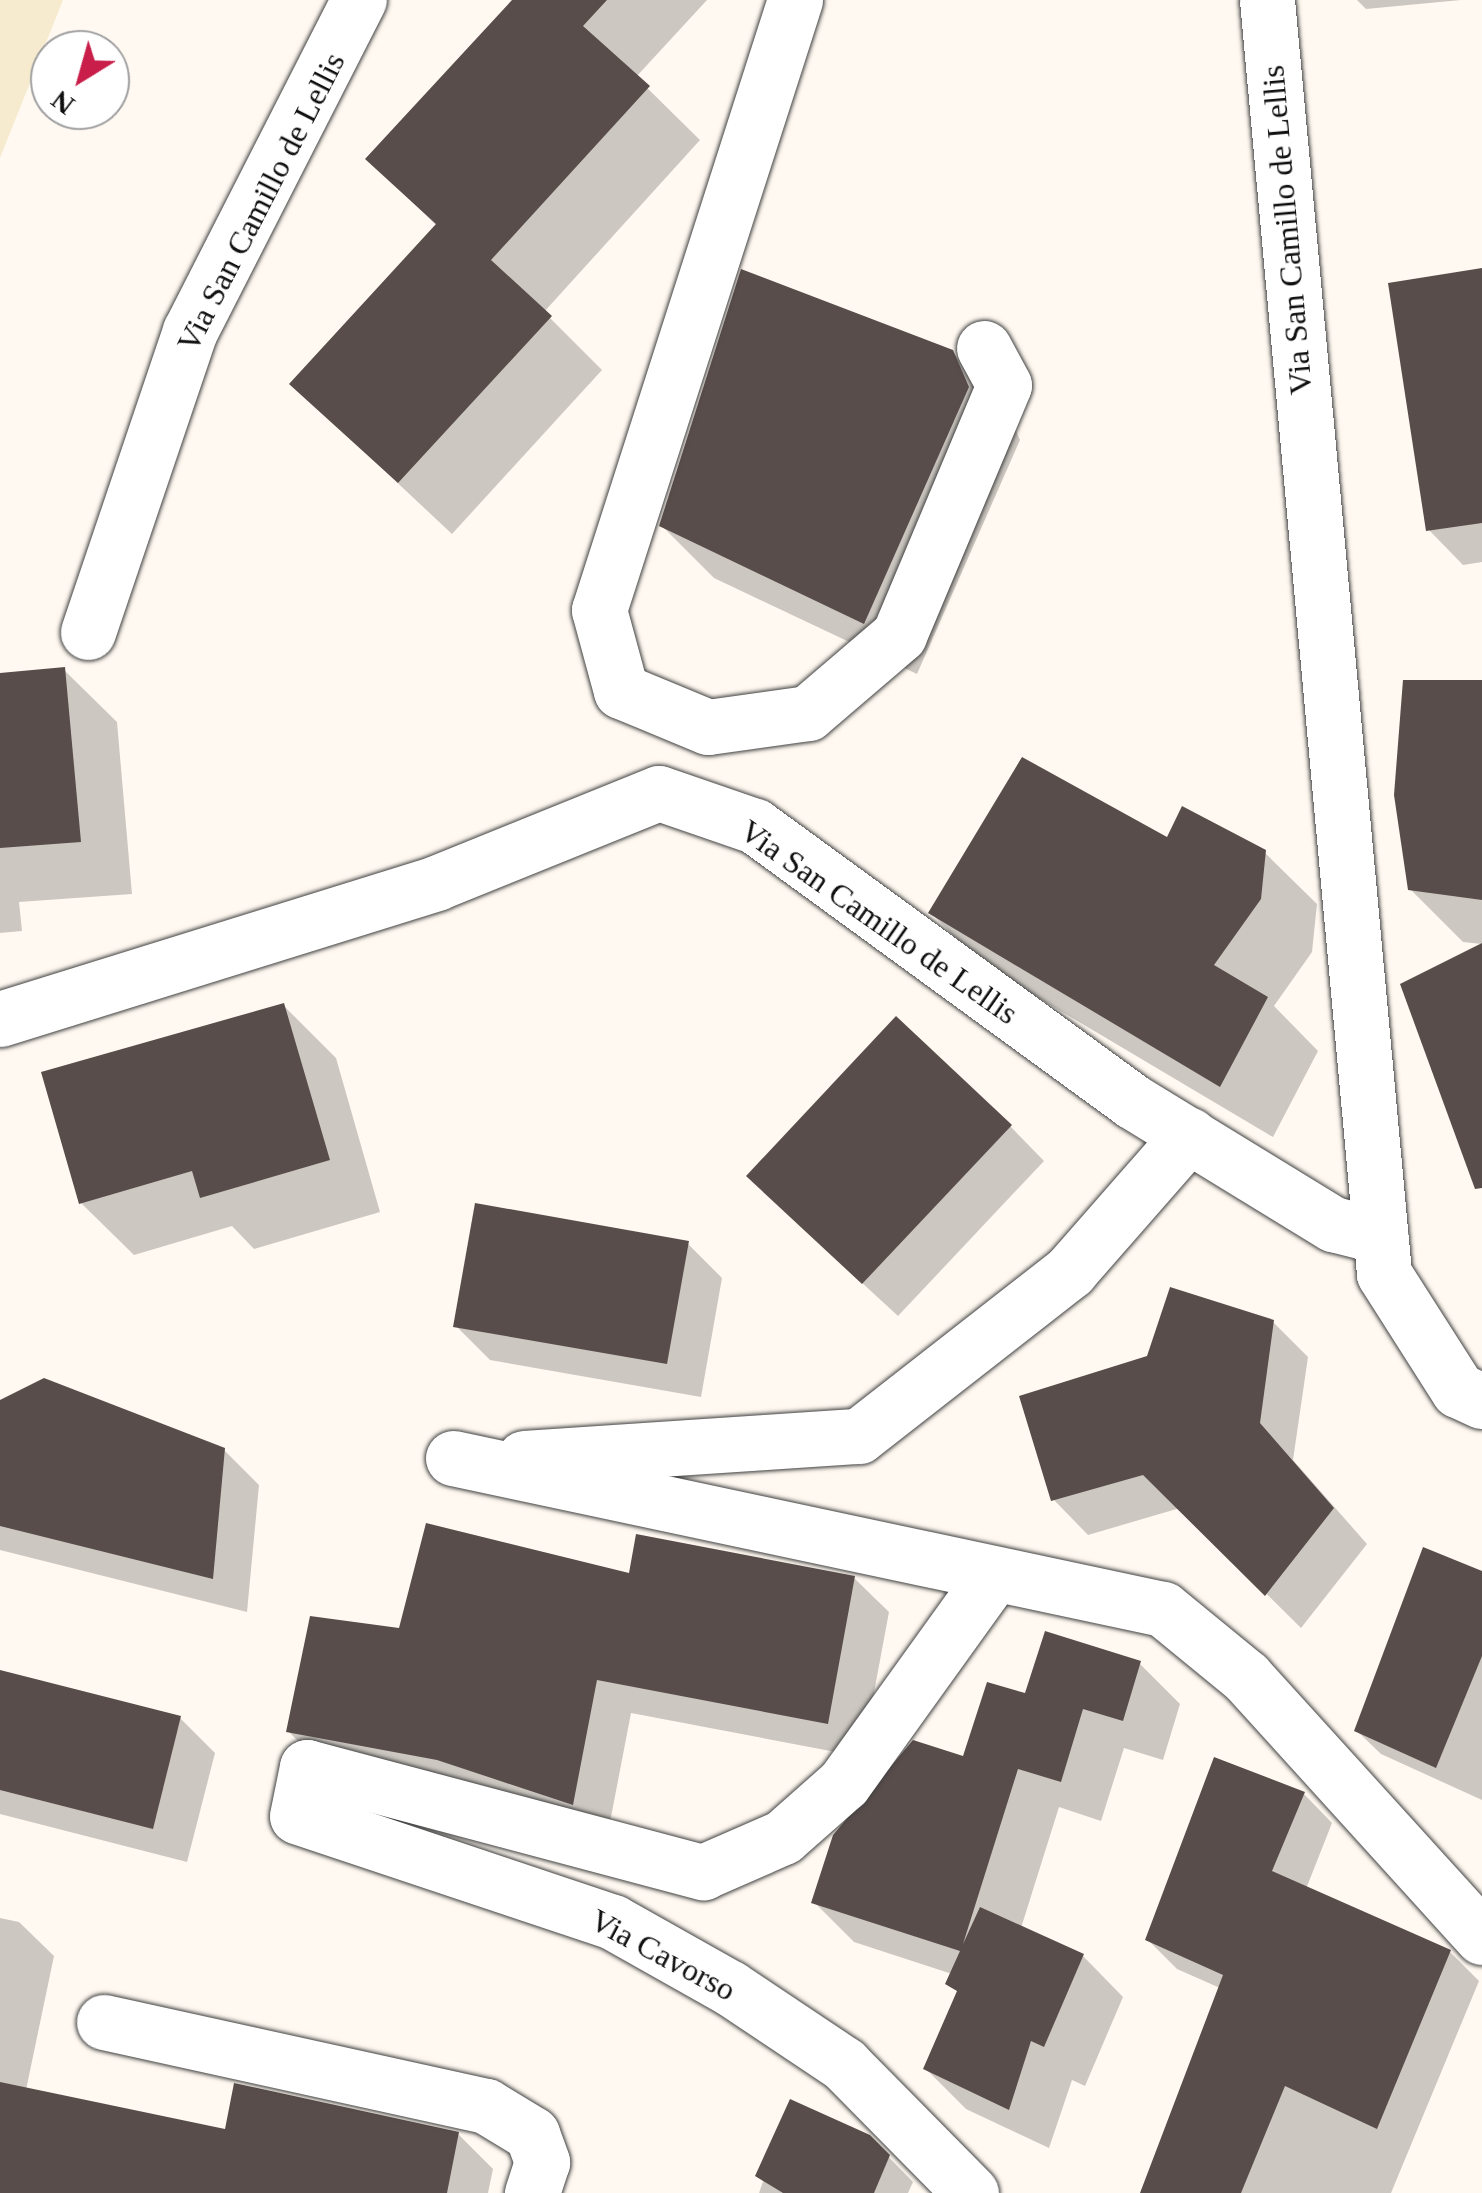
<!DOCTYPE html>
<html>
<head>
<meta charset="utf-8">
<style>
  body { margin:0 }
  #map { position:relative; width:1482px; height:2193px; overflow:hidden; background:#fff9f1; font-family:Georgia,serif }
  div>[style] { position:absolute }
  .farmland>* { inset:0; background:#f7ebcf }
  .shadow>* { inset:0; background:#0003 }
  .building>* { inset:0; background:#594d4b }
  .roads { filter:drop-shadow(0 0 2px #424242) drop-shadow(0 0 2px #424242) }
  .minor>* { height:55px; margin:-27.5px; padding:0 27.5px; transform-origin:27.5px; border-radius:27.5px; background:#fff }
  span { translate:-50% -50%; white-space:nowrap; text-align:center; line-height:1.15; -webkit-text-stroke:10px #fff; paint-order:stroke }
  .street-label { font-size:32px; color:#0f0f0f }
  .north { position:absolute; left:30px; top:30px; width:100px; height:100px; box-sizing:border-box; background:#fff; border:2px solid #9f9f9f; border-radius:50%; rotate:217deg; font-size:28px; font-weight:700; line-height:40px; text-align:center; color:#0f0f0f }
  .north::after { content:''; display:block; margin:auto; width:35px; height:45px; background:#c81e49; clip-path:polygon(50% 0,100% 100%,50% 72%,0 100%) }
</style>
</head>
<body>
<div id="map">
  <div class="farmland">
    <div style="clip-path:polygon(0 0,63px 0,0 158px)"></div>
  </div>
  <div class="shadow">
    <div style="clip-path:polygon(516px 0,707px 0,636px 77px,700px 140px,544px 312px,602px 370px,452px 534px,292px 384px,437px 226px,368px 159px)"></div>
    <div style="clip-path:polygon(1357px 0,1461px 0,1366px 9px)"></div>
    <div style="clip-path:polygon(1482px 271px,1482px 562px,1463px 565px,1429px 530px)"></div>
    <div style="clip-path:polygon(952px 352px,1005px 405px,1020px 440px,917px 674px,714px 578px,662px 526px)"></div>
    <div style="clip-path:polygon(64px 670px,117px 722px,132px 894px,19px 902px,22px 931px,0 933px,0 676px)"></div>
    <div style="clip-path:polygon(1482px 683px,1482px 944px,1463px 942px,1410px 889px)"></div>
    <div style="clip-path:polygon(1168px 841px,1264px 852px,1317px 904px,1312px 952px,1274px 1006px,1318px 1051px,1273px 1137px,983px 965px,931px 913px)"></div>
    <div style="clip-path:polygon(284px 1006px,336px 1058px,380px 1212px,254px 1249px,232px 1226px,134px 1255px,81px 1203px)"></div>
    <div style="clip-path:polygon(1010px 1126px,1044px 1161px,898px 1316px,784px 1211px)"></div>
    <div style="clip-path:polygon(688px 1244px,722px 1278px,701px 1397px,490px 1360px,456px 1326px)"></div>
    <div style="clip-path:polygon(1273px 1322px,1308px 1357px,1293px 1460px,1367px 1544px,1301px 1628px,1180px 1508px,1088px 1535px,1054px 1500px)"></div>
    <div style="clip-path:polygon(0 1403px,224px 1450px,259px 1485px,247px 1612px,0 1550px)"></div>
    <div style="clip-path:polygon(1482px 1574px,1482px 1800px,1381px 1754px,1356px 1730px)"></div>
    <div style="clip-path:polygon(631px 1576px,854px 1578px,889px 1612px,862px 1757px,631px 1713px,607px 1838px,323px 1766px,288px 1731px,400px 1631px)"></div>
    <div style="clip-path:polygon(1140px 1664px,1180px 1704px,1163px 1760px,1124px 1748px,1101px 1821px,1059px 1807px,1021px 1928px,1083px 1956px,1123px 1997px,1085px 2086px,1072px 2080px,1049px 2148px,966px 2109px,926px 2069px,959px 1993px,952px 1974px,854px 1942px,814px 1902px,1027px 1696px)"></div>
    <div style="clip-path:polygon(0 1672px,180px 1718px,215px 1753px,187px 1862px,0 1814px)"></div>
    <div style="clip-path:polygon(1304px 1794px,1332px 1823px,1306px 1889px,1450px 1952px,1479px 1981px,1391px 2193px,1143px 2193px,1220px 1988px,1177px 1969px,1148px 1940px)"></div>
    <div style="clip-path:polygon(0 1918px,19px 1922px,54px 1956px,26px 2090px,227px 2132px,458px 2134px,493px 2169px,488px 2193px,0 2193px)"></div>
    <div style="clip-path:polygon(791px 2102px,869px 2137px,913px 2182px,908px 2193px,759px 2193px)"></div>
  </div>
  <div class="building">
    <div style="clip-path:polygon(512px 0,607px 0,583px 26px,650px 86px,491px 260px,552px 316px,398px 483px,289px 384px,436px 224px,365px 159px)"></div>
    <div style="clip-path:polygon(1482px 268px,1482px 523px,1426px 531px,1388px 283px)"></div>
    <div style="clip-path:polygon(741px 269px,953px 350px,969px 387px,864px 624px,659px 526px)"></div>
    <div style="clip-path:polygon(65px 667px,81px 842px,0 848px,0 673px)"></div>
    <div style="clip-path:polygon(1403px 680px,1482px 680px,1482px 900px,1408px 890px,1394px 795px)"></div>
    <div style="clip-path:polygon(1022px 757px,1167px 837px,1182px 806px,1266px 850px,1261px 899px,1214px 965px,1268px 997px,1220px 1087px,928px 913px)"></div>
    <div style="clip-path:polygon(1482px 943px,1482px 1188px,1475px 1189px,1400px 984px)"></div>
    <div style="clip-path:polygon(284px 1003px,330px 1160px,200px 1198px,192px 1171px,79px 1204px,41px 1072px)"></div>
    <div style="clip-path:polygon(896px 1016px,1012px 1125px,862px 1284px,746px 1176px)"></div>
    <div style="clip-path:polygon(475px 1203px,689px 1241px,667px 1364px,453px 1327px)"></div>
    <div style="clip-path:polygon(1170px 1287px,1274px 1320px,1260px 1423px,1334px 1508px,1265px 1596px,1143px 1475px,1051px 1501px,1019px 1396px,1147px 1356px)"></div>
    <div style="clip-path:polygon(44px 1378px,225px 1448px,213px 1579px,0 1526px,0 1400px)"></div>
    <div style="clip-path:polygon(426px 1523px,629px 1573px,636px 1534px,855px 1576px,828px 1724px,597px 1680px,573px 1805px,437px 1760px,286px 1732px,310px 1616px,399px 1628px)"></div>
    <div style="clip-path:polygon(1423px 1547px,1482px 1571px,1482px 1656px,1436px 1768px,1354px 1731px)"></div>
    <div style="clip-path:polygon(1045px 1631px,1141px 1661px,1123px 1721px,1083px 1709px,1061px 1782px,1018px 1769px,963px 1944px,980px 1907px,1084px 1954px,1044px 2047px,1031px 2041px,1009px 2110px,923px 2069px,957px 1991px,945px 1984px,960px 1951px,811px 1903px,833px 1835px,913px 1740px,963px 1756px,987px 1682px,1025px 1693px)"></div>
    <div style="clip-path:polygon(0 1670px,181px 1716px,153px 1829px,0 1790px)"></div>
    <div style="clip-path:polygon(1214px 1757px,1305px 1792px,1272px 1871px,1451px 1950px,1377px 2129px,1285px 2086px,1241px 2193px,1140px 2193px,1223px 1975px,1145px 1940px)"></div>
    <div style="clip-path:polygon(0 2082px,225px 2129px,234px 2083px,459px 2132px,447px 2193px,0 2193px)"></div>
    <div style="clip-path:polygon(790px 2099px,870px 2135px,890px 2155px,874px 2193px,783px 2193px,755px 2176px)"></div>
  </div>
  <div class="roads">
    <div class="minor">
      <div style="left:795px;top:0;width:641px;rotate:107.81deg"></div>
      <div style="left:599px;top:610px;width:84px;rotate:74.8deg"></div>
      <div style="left:621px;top:691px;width:94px;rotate:22.5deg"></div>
      <div style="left:708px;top:727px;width:101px;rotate:-8deg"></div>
      <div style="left:808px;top:713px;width:120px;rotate:-40.6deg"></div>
      <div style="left:899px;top:635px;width:271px;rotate:-67.2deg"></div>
      <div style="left:1004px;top:385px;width:42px;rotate:-118.4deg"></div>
      <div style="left:1267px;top:0;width:1279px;rotate:84.75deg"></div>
      <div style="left:1384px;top:1274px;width:138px;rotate:57.5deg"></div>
      <div style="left:1458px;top:1390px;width:26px;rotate:25deg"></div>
      <div style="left:88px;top:632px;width:318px;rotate:-71.3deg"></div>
      <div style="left:190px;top:331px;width:372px;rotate:-63deg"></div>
      <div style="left:0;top:1019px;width:457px;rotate:-17.3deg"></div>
      <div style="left:436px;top:883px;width:240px;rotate:-22deg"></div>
      <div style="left:659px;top:793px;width:102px;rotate:19deg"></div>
      <div style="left:755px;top:826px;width:467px;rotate:36.1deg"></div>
      <div style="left:1132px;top:1101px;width:236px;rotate:31.5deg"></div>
      <div style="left:1333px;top:1224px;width:49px;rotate:14.3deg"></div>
      <div style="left:453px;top:1458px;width:726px;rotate:12.01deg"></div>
      <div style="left:1163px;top:1609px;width:107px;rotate:39.3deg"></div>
      <div style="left:1246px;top:1677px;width:351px;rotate:47.8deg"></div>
      <div style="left:524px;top:1458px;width:336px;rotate:-3.8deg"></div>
      <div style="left:859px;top:1436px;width:268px;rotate:-38deg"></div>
      <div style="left:1070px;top:1271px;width:181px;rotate:-48.8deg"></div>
      <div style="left:104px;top:2022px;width:391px;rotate:12.4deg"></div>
      <div style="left:486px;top:2106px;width:54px;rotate:31.3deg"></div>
      <div style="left:532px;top:2134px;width:30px;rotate:70deg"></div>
      <div style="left:542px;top:2162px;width:33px;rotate:108deg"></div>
      <div style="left:971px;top:2193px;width:181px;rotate:-134.6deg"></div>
      <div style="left:844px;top:2064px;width:137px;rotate:-146.3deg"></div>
      <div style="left:730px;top:1988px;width:134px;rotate:-150.6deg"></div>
      <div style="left:613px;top:1922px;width:333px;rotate:-161.5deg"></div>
      <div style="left:297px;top:1816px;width:50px;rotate:-78.5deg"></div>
      <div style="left:307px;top:1767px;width:410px;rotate:14.9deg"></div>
      <div style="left:703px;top:1872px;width:87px;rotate:-23.6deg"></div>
      <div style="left:783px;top:1837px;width:81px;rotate:-41.5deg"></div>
      <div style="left:844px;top:1783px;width:257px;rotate:-54.3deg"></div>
    </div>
  </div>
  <div class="street-label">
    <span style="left:261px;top:202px;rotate:-63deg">Via San Camillo de Lellis</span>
    <span style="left:1287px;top:230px;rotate:-95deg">Via San Camillo de Lellis</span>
    <span style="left:879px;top:922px;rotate:35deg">Via San Camillo de Lellis</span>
    <span style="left:663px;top:1955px;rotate:28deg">Via Cavorso</span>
  </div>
  <div class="north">N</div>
</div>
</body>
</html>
